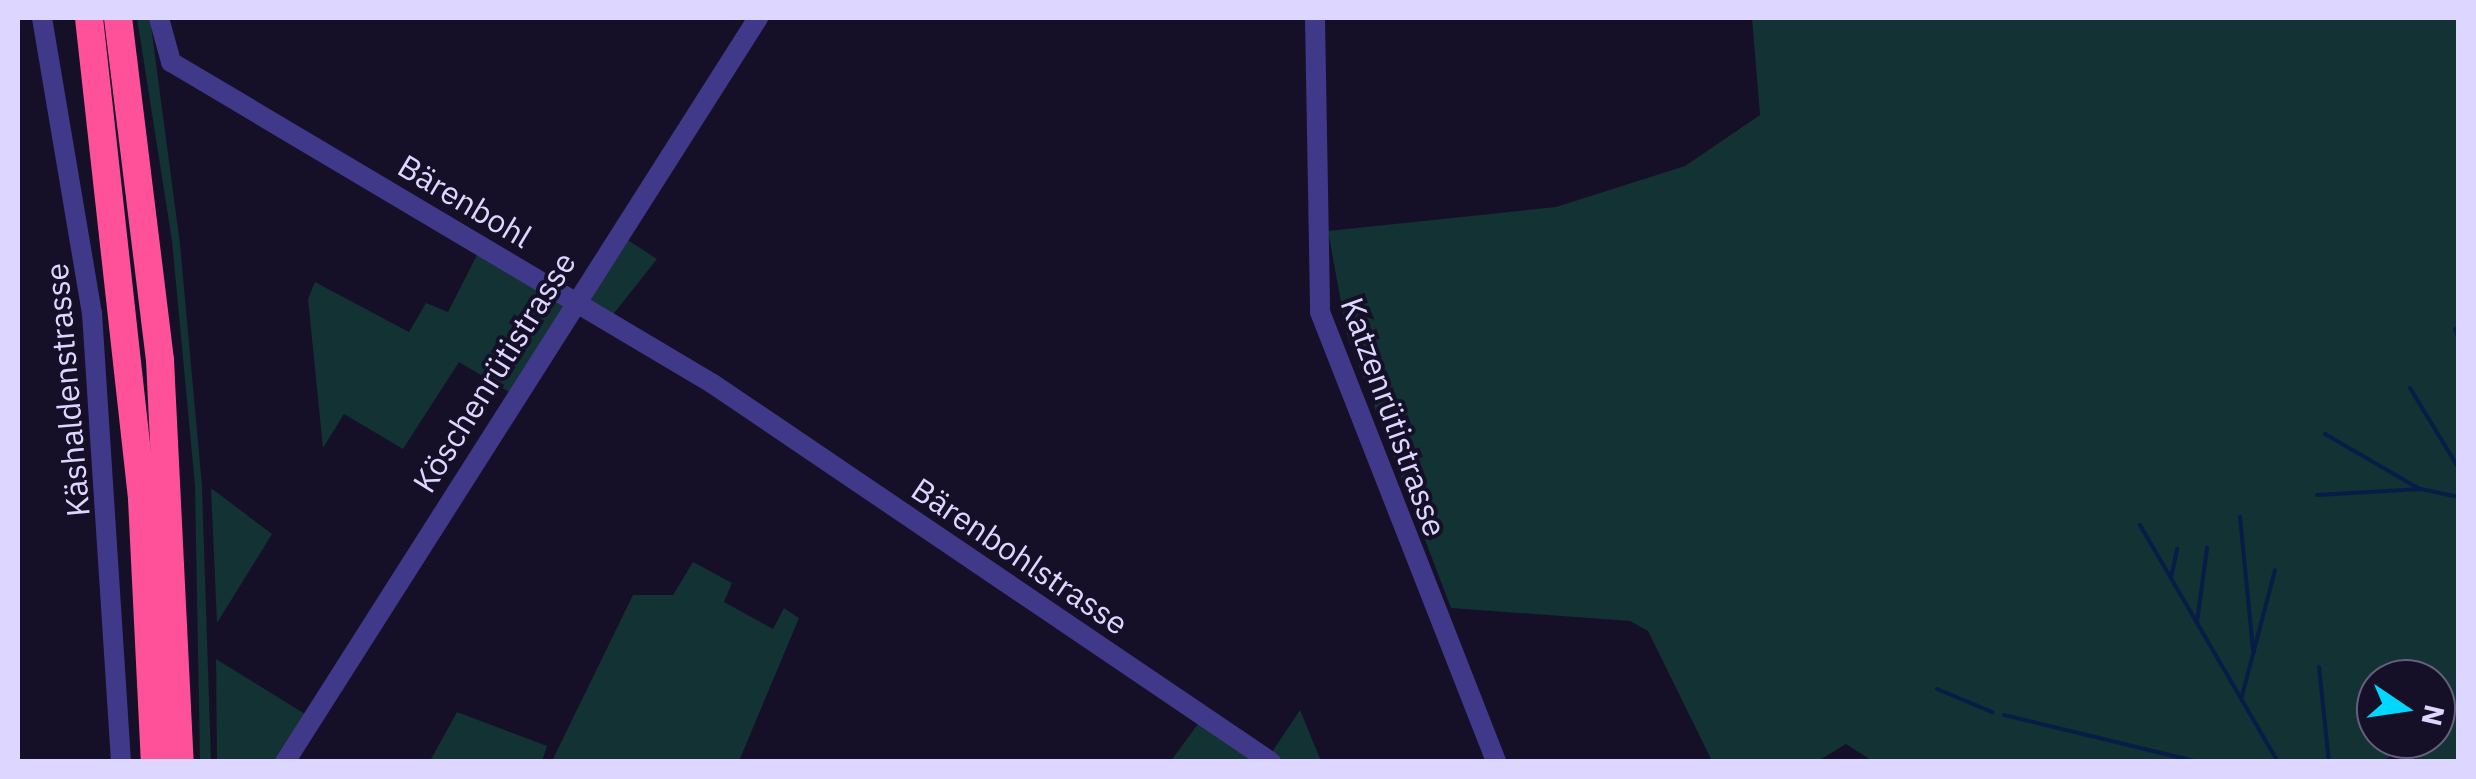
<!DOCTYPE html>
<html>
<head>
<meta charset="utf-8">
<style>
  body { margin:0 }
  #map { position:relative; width:2476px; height:779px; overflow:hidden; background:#150f28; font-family:"IBM Plex Sans",sans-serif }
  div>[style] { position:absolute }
  .green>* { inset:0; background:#123233 }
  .stream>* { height:4px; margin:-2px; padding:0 2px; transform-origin:2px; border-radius:2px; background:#081c48 }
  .minor>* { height:20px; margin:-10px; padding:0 10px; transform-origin:10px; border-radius:10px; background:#403889 }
  .highway>* { height:28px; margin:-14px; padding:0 14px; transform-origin:14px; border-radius:14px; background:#ff519a }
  span { translate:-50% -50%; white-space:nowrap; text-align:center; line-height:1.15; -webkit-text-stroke:8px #150f28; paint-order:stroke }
  .street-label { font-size:32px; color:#ddd6ff }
  .frame { position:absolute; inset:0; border:20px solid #ddd6ff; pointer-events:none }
  .north { position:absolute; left:2356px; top:659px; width:100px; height:100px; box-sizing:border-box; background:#150f28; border:2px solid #655f7e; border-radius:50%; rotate:103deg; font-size:28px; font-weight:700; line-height:40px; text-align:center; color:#ddd6ff }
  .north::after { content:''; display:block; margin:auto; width:35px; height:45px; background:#02d7ff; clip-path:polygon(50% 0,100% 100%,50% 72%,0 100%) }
</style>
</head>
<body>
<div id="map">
  <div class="green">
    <div style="clip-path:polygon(137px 18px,150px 18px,180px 244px,202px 486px,211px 761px,200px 761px,195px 486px,172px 241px)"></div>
    <div style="clip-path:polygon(evenodd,1752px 18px,2458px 18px,2458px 761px,2418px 761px,2405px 744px,2383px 762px,1874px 762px,1846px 744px,1818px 761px,1712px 761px,1648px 631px,1630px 621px,1451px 608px,1347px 335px,1328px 231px,1556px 207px,1685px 166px,1760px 115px,1752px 18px,2376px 679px,2436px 679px,2436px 739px,2376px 739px,2376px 679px)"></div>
    <div style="clip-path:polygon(623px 237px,657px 259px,611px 317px,582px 300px)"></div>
    <div style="clip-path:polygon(479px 251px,566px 303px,509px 392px,459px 362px,403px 449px,344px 414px,323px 448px,308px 299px,315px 282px,409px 332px,426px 303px,448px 312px)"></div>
    <div style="clip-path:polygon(211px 488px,272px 534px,217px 623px)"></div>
    <div style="clip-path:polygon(693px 562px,732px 583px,724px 602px,773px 629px,784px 608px,799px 618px,739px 761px,552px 761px,633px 595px,673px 595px)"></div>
    <div style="clip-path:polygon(216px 659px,310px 717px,280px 761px,217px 761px)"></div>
    <div style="clip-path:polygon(1300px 710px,1321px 761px,1266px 761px)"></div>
    <div style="clip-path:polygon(457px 712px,547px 746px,542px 761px,430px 761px)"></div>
    <div style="clip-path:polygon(1201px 720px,1265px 762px,1170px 762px)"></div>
  </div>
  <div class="stream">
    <div style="left:2455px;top:329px;width:9px;rotate:69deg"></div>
    <div style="left:2410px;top:388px;width:92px;rotate:58.7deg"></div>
    <div style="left:2325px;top:434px;width:110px;rotate:30.1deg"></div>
    <div style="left:2317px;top:495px;width:104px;rotate:-3.3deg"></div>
    <div style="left:2421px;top:489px;width:38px;rotate:12deg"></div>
    <div style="left:2240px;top:517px;width:134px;rotate:84.4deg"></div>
    <div style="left:2140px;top:525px;width:274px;rotate:59.8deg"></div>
    <div style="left:2171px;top:578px;width:30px;rotate:-78deg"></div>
    <div style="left:2197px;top:622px;width:75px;rotate:-82.3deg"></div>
    <div style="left:2319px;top:667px;width:96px;rotate:84deg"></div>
    <div style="left:1937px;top:689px;width:60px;rotate:22.7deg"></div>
    <div style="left:2242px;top:696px;width:130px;rotate:-75.3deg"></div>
    <div style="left:2004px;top:715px;width:201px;rotate:13.6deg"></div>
  </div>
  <div class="minor">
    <div style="left:42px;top:18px;width:299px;rotate:80.4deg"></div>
    <div style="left:92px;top:313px;width:450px;rotate:86.3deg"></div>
    <div style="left:159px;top:18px;width:46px;rotate:74.7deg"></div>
    <div style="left:171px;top:62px;width:630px;rotate:30.71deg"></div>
    <div style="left:713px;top:384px;width:674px;rotate:34.11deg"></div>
    <div style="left:1315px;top:18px;width:294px;rotate:89deg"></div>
    <div style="left:1320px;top:312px;width:483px;rotate:68.6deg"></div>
    <div style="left:285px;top:762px;width:882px;rotate:-57.55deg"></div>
  </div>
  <div class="highway">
    <div style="left:89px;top:18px;width:484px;rotate:83.7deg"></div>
    <div style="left:142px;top:499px;width:263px;rotate:87.2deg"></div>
    <div style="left:118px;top:18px;width:345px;rotate:83deg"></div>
    <div style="left:160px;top:360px;width:402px;rotate:87.2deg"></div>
  </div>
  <div class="street-label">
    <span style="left:465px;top:201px;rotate:31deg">Bärenbohl</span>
    <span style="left:494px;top:372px;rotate:-58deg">Köschenrütistrasse</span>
    <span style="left:67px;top:390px;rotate:-95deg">Käshaldenstrasse</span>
    <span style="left:1394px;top:417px;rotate:70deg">Katzenrütistrasse</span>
    <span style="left:1020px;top:556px;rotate:34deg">Bärenbohlstrasse</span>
  </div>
  <div class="frame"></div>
  <div class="north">N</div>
</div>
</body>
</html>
